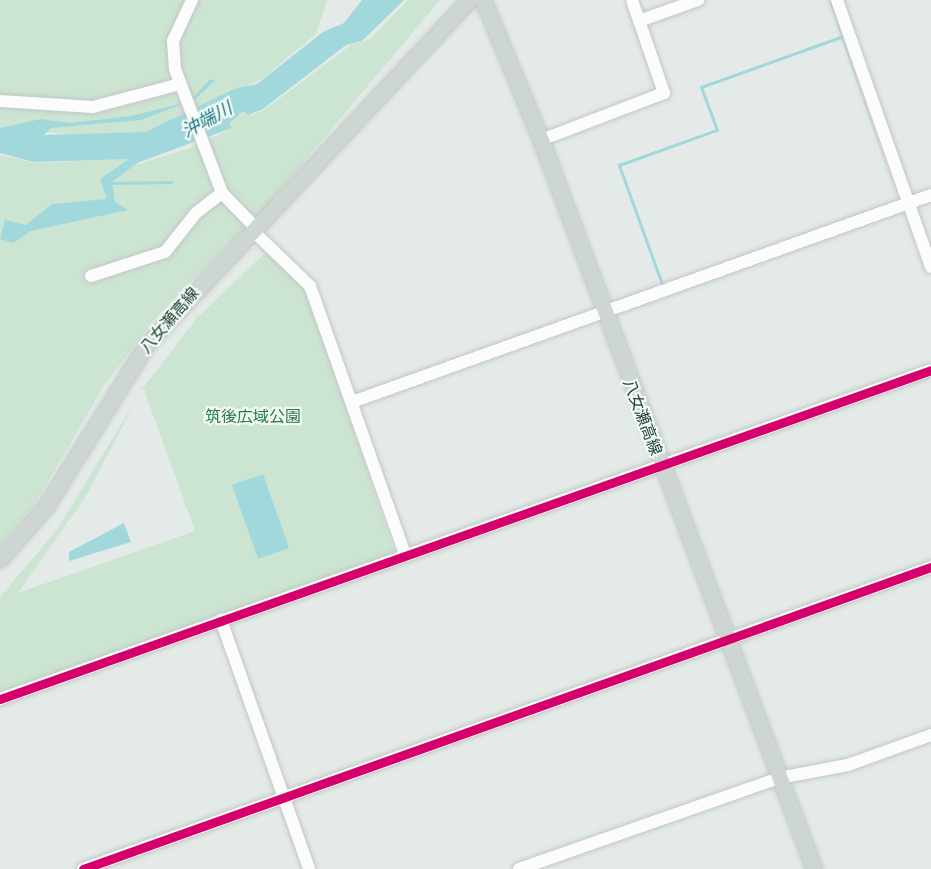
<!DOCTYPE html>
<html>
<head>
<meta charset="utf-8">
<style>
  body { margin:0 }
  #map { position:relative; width:931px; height:869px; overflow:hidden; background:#e4eae7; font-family:Quicksand,"Noto Sans JP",sans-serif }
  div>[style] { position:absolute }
  .green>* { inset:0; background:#cce4d2 }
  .water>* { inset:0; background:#a0d8dc }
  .stream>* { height:3px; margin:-1.5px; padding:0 1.5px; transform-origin:1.5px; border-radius:1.5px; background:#a0d8dc }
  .roads { filter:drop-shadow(0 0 2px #c1c7c4) drop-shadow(0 0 2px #c1c7c4) }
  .minor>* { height:12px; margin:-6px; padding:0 6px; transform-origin:6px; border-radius:6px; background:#fbfcfb }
  .major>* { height:15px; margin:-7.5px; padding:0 7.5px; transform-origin:7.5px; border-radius:7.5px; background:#cdd6d3 }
  .cycleway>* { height:9px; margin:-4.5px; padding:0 4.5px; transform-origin:4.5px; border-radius:4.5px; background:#d6006c }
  span { translate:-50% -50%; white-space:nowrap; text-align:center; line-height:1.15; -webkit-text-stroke:4.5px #f2f9f5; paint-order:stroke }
  .street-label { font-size:16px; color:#1f4035 }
  .park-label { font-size:16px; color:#267b42 }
  .water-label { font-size:18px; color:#137682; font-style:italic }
</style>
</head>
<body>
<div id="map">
  <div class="green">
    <div style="clip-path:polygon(0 0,327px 0,316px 34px,262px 79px,146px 132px,101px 137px,0 128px)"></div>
    <div style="clip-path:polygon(408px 0,440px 0,265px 208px,155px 318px,103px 387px,35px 504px,0 545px,0 155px,34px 163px,127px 159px,139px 164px,193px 147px,233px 128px,229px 125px,243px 111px,250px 116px,264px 110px,351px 45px,370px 39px)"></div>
    <div style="clip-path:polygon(267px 251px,307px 291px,395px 554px,0 695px,0 597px,57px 530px,135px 402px,86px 496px,18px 593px,195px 531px,144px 390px,138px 387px,143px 388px,197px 318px,193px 313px,199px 316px)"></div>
  </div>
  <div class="water">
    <div style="clip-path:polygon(362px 0,404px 0,362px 41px,346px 45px,263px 109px,248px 115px,243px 111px,229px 124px,232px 128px,137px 163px,112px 182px,115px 202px,128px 210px,30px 231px,14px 243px,0 239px,5px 220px,26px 225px,52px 204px,107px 199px,100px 179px,129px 159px,33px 162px,0 153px,0 128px,41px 119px,70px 123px,131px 116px,176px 105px,195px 96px,210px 79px,215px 81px,195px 99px,141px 120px,51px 128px,44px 135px,146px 132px,234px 89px,257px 84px,323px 32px,344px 23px)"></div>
    <div style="clip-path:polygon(829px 0,830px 0,899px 203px,842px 39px)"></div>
    <div style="clip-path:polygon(263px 474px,289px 548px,258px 559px,232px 485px)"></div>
    <div style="clip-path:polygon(124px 523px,131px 542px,69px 561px,69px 552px)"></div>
  </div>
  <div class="stream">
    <div style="left:112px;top:183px;width:59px;rotate:-1deg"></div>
    <div style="left:662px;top:284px;width:127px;rotate:-109.9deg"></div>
    <div style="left:619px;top:165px;width:104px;rotate:-19.7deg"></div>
    <div style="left:717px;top:130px;width:46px;rotate:-110.4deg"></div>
    <div style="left:701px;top:87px;width:149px;rotate:-19.7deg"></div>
  </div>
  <div class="roads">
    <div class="minor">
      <div style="left:192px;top:0;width:45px;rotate:114.9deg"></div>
      <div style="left:173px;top:41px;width:28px;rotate:86deg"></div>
      <div style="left:175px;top:69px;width:133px;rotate:69.2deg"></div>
      <div style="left:222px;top:193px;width:47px;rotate:45.9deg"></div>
      <div style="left:837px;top:0;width:283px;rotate:70.6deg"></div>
      <div style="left:639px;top:21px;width:63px;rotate:-19.6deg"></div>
      <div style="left:0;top:101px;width:93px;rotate:3.7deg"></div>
      <div style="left:93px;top:107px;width:90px;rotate:-14.8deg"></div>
      <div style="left:541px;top:140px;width:132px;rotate:-20.9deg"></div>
      <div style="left:664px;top:93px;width:98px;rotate:-109deg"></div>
      <div style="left:252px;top:230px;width:81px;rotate:44deg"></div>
      <div style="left:310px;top:286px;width:285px;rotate:70.5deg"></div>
      <div style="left:91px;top:276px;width:78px;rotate:-18deg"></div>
      <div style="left:165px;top:252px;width:50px;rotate:-51.5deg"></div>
      <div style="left:196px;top:213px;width:33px;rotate:-38deg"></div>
      <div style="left:352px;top:402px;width:615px;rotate:-19.67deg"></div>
      <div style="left:221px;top:620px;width:264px;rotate:70.5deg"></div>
      <div style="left:0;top:699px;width:987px;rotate:-19.46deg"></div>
      <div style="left:83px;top:869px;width:900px;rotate:-19.6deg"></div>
      <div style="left:519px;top:869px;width:275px;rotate:-19.3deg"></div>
      <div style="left:779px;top:778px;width:70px;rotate:-10.7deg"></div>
      <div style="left:848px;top:765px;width:88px;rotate:-19.9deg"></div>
    </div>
    <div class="major">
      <div style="left:483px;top:0;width:152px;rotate:67.5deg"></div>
      <div style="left:541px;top:140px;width:778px;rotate:69.47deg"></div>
      <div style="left:0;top:559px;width:70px;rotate:-49deg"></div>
      <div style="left:46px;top:506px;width:191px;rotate:-58.1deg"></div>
      <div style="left:147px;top:344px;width:471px;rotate:-46.9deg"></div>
    </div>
  </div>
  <div class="cycleway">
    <div style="left:0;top:699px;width:987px;rotate:-19.46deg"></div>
    <div style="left:83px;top:869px;width:900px;rotate:-19.6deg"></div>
  </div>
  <div class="street-label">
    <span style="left:169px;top:320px;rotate:-49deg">八女瀬高線</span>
    <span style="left:643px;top:417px;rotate:69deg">八女瀬高線</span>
  </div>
  <div class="park-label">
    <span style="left:253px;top:416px">筑後広域公園</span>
  </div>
  <div class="water-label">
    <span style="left:207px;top:120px;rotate:-29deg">沖端川</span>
  </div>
</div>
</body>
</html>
